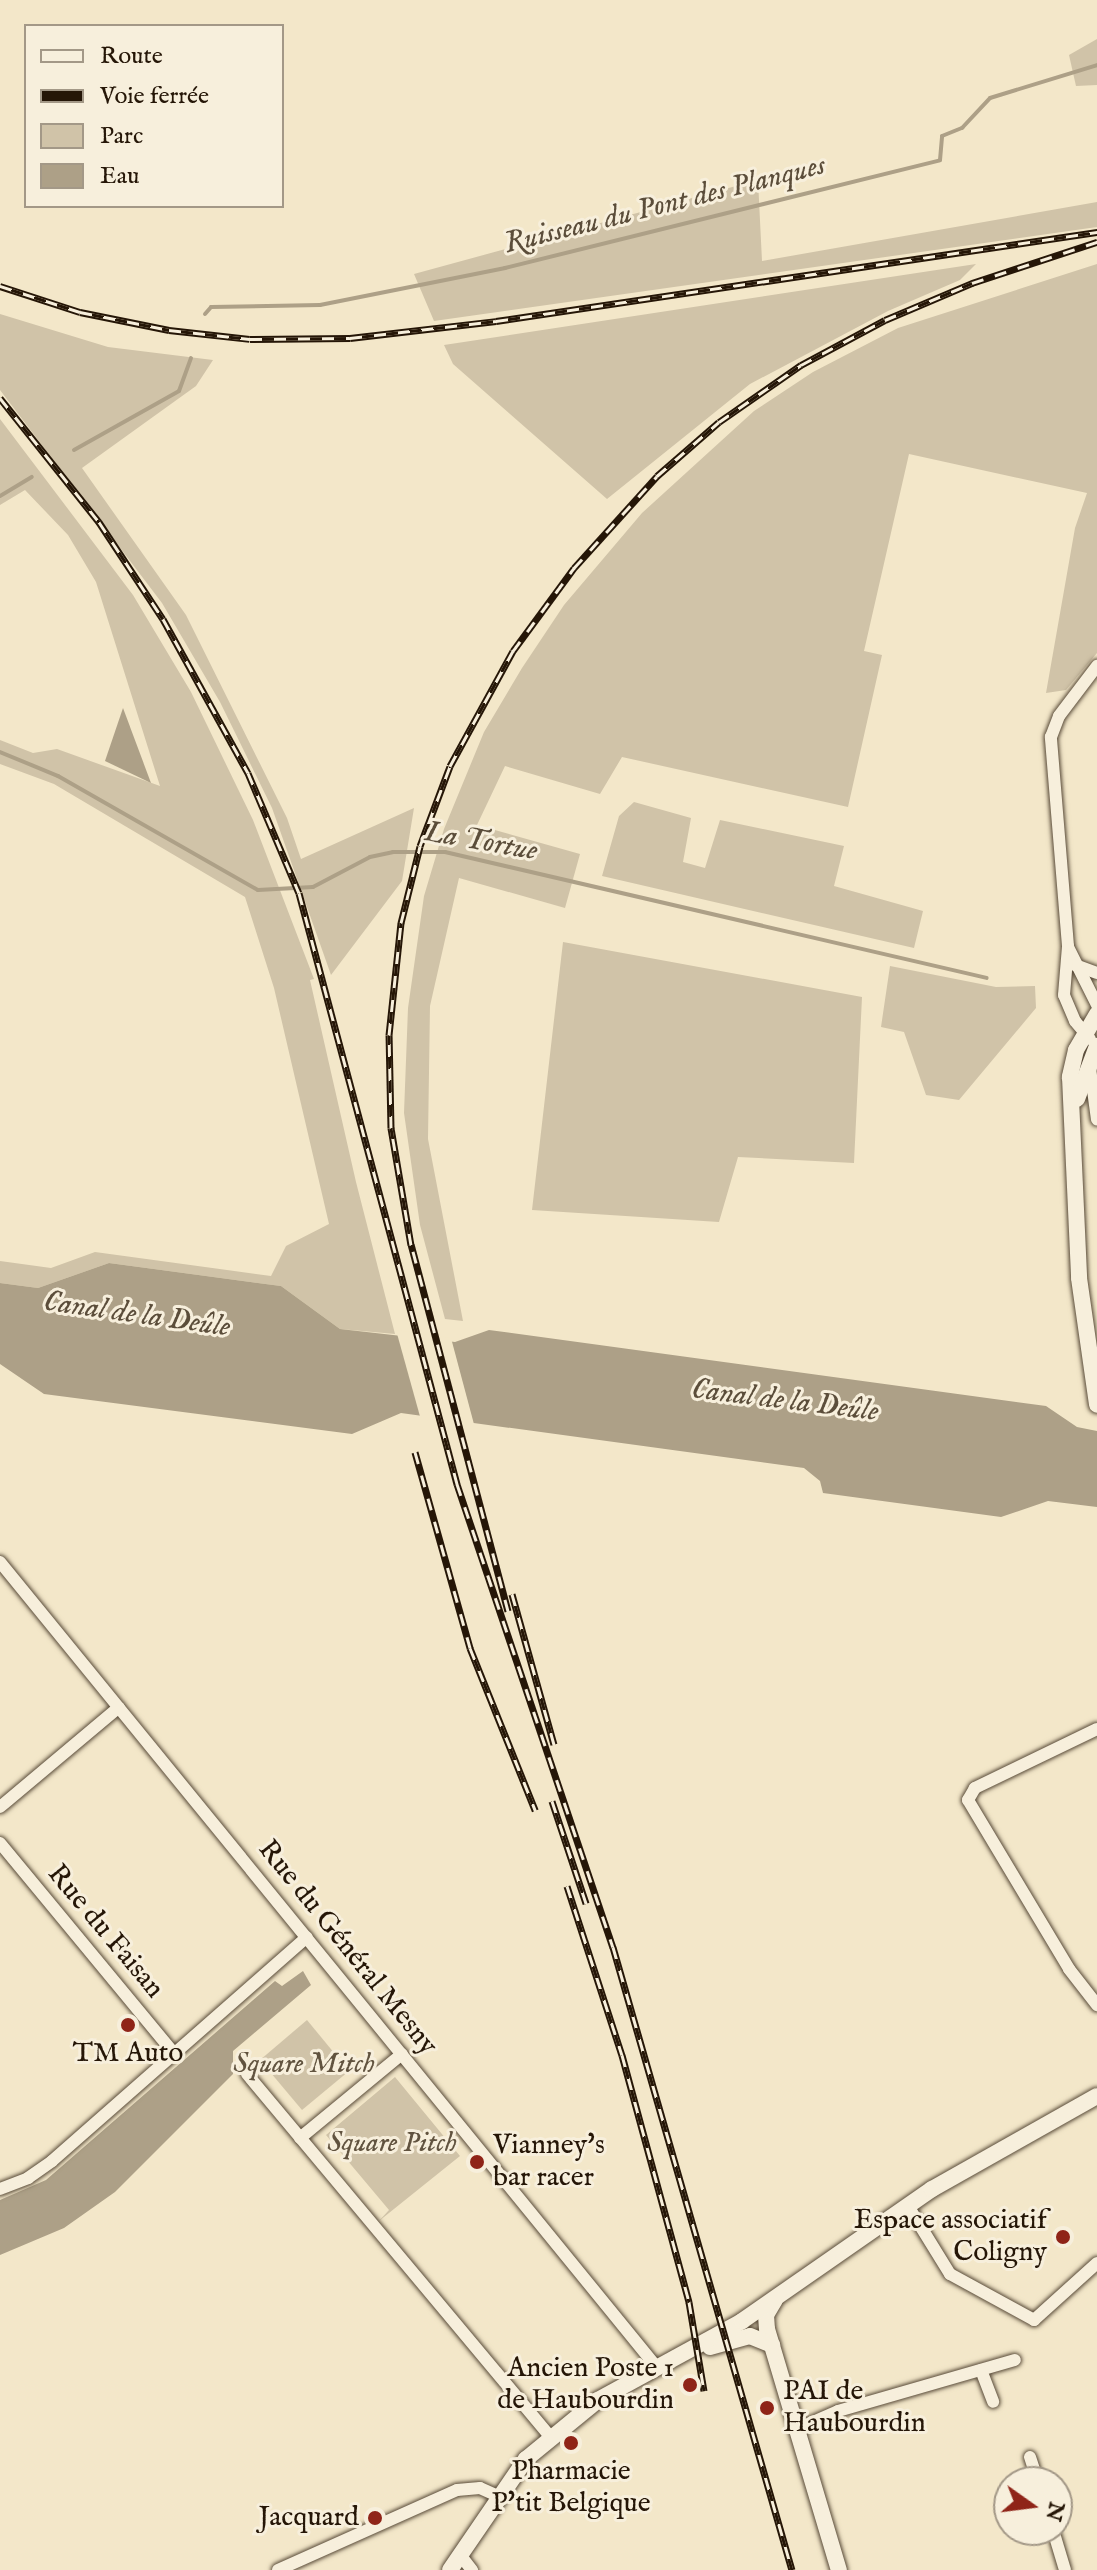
<!DOCTYPE html>
<html>
<head>
<meta charset="utf-8">
<style>
  body { margin:0 }
  #map { position:relative; width:1097px; height:2570px; overflow:hidden; background:#f3e7c9; font-family:"IM FELL English",serif }
  div>[style] { position:absolute }
  .green>* { inset:0; background:#d0c3a8 }
  .water>* { inset:0; background:#ada087 }
  .pier>* { inset:0; background:#f3e7c9 }
  .stream>* { height:4px; margin:-2px; padding:0 2px; transform-origin:2px; border-radius:2px; background:#ada087 }
  .roads { filter:drop-shadow(0 0 2px #584a38) drop-shadow(0 0 2px #584a38) }
  .minor>* { height:12px; margin:-6px; padding:0 6px; transform-origin:6px; border-radius:6px; background:#f7efdc }
  .tertiary>* { height:16px; margin:-8px; padding:0 8px; transform-origin:8px; border-radius:8px; background:#f7efdc }
  .rail>* { height:7px; margin-top:-3.5px; transform-origin:0; background:repeating-linear-gradient(90deg,#f7efdc 0 12px,#251607 0 24px); box-sizing:border-box; border-block:2px solid #251607 }
  .dots>* { width:22px; height:22px; translate:-50% -50%; box-sizing:border-box; border:4px solid #f7efdc; border-radius:50% }
  span { translate:-50% -50%; white-space:nowrap; text-align:center; line-height:1.15; -webkit-text-stroke:6px #f7efdc; paint-order:stroke }
  .street-label { font-size:28px; color:#251607 }
  .poi-label { font-size:28px; color:#251607 }
  .left { translate:0 -50%; text-align:left }
  .right { translate:-100% -50%; text-align:right }
  .park-label { font-size:28px; color:#61533f; font-style:italic }
  .water-label { font-size:30px; color:#5b4d3a; font-style:italic }
  .legend { position:absolute; left:24px; top:24px; width:260px; height:184px; box-sizing:border-box; background:#f7efdc; border:2px solid #a39887; margin:0; padding:10px 14px; list-style:none; font-size:24px; color:#251607 }
  .legend li { display:flex; align-items:center; gap:16px; height:40px }
  .legend b { width:40px; border:2px solid #a39887 }
  .north { position:absolute; left:993px; top:2466px; width:80px; height:80px; box-sizing:border-box; background:#f7efdc; border:2px solid #a39887; border-radius:50%; rotate:104deg; font-size:22px; font-weight:700; line-height:32px; text-align:center; color:#251607 }
  .north::after { content:''; display:block; margin:auto; width:28px; height:36px; background:#8f2418; clip-path:polygon(50% 0,100% 100%,50% 72%,0 100%) }
</style>
</head>
<body>
<div id="map">
  <div class="green">
    <div style="clip-path:polygon(1097px 39px,1097px 85px,1076px 86px,1069px 55px)"></div>
    <div style="clip-path:polygon(758px 180px,762px 261px,1097px 202px,1097px 227px,434px 321px,414px 274px)"></div>
    <div style="clip-path:polygon(976px 264px,960px 280px,888px 311px,750px 384px,607px 499px,453px 364px,444px 345px)"></div>
    <div style="clip-path:polygon(1097px 264px,1097px 653px,1066px 690px,1046px 693px,1075px 528px,1087px 493px,909px 454px,864px 651px,882px 655px,848px 807px,622px 757px,600px 794px,505px 766px,477px 825px,580px 854px,565px 908px,459px 878px,430px 1006px,428px 1139px,463px 1321px,445px 1319px,420px 1225px,404px 1113px,408px 1008px,424px 896px,444px 829px,484px 732px,522px 668px,564px 605px,642px 513px,754px 411px,813px 372px,898px 328px)"></div>
    <div style="clip-path:polygon(0 314px,108px 347px,213px 360px,196px 386px,82px 468px,186px 615px,287px 818px,301px 859px,414px 808px,402px 881px,331px 975px,272px 808px,220px 702px,162px 603px,0 390px)"></div>
    <div style="clip-path:polygon(0 419px,133px 595px,191px 692px,253px 820px,314px 979px,310px 980px,356px 1182px,395px 1334px,340px 1329px,281px 1286px,109px 1263px,38px 1288px,0 1283px,0 1261px,51px 1268px,95px 1252px,271px 1276px,286px 1246px,329px 1224px,274px 988px,245px 897px,54px 784px,0 764px,0 740px,33px 753px,57px 749px,160px 786px,96px 582px,68px 535px,25px 490px,0 505px)"></div>
    <div style="clip-path:polygon(634px 802px,691px 818px,683px 862px,705px 868px,720px 820px,844px 846px,834px 886px,923px 911px,914px 948px,602px 876px,619px 816px)"></div>
    <div style="clip-path:polygon(563px 942px,862px 997px,854px 1163px,738px 1157px,719px 1222px,532px 1210px)"></div>
    <div style="clip-path:polygon(890px 966px,996px 987px,1035px 986px,1036px 1008px,959px 1100px,926px 1095px,904px 1032px,881px 1027px)"></div>
    <div style="clip-path:polygon(307px 2020px,349px 2071px,302px 2110px,260px 2060px)"></div>
    <div style="clip-path:polygon(395px 2077px,460px 2156px,379px 2221px,389px 2210px,326px 2135px)"></div>
  </div>
  <div class="water">
    <div style="clip-path:polygon(123px 708px,151px 783px,105px 761px)"></div>
    <div style="clip-path:polygon(109px 1263px,281px 1286px,340px 1329px,455px 1342px,489px 1330px,1046px 1406px,1077px 1427px,1097px 1431px,1097px 1507px,1048px 1501px,1001px 1517px,823px 1493px,820px 1481px,804px 1468px,401px 1413px,352px 1434px,44px 1394px,0 1364px,0 1283px,38px 1288px)"></div>
    <div style="clip-path:polygon(303px 1971px,311px 1985px,233px 2051px,233px 2074px,115px 2192px,64px 2228px,0 2255px,0 2200px,46px 2180px,275px 1981px,282px 1986px)"></div>
  </div>
  <div class="pier">
    <div style="clip-path:polygon(396px 1330px,451px 1338px,475px 1428px,421px 1420px)"></div>
  </div>
  <div class="stream">
    <div style="left:205px;top:314px;width:9px;rotate:-49deg"></div>
    <div style="left:211px;top:307px;width:109px;rotate:-1.1deg"></div>
    <div style="left:320px;top:305px;width:189px;rotate:-11.3deg"></div>
    <div style="left:505px;top:268px;width:448px;rotate:-13.9deg"></div>
    <div style="left:940px;top:160px;width:24px;rotate:-85deg"></div>
    <div style="left:942px;top:136px;width:22px;rotate:-22deg"></div>
    <div style="left:962px;top:128px;width:41px;rotate:-47deg"></div>
    <div style="left:990px;top:98px;width:112px;rotate:-17.1deg"></div>
    <div style="left:74px;top:450px;width:120px;rotate:-29.3deg"></div>
    <div style="left:179px;top:391px;width:35px;rotate:-70deg"></div>
    <div style="left:0;top:496px;width:37px;rotate:-31deg"></div>
    <div style="left:0;top:752px;width:63px;rotate:22.5deg"></div>
    <div style="left:58px;top:776px;width:230px;rotate:29.7deg"></div>
    <div style="left:258px;top:890px;width:55px;rotate:-3.1deg"></div>
    <div style="left:313px;top:887px;width:64px;rotate:-27.8deg"></div>
    <div style="left:370px;top:857px;width:24px;rotate:-12deg"></div>
    <div style="left:393px;top:852px;width:52px"></div>
    <div style="left:445px;top:852px;width:556px;rotate:13.09deg"></div>
  </div>
  <div class="roads">
    <div class="minor">
      <div style="left:1068px;top:947px;width:65px;rotate:63.4deg"></div>
      <div style="left:1075px;top:965px;width:23px;rotate:20deg"></div>
      <div style="left:1090px;top:1039px;width:23px;rotate:-130deg"></div>
      <div style="left:1075px;top:1021px;width:28px;rotate:-113deg"></div>
      <div style="left:1064px;top:995px;width:49px;rotate:-85.3deg"></div>
      <div style="left:1068px;top:946px;width:210px;rotate:-94.7deg"></div>
      <div style="left:1051px;top:737px;width:22px;rotate:-69deg"></div>
      <div style="left:1059px;top:716px;width:63px;rotate:-52.8deg"></div>
      <div style="left:1090px;top:1068px;width:52px;rotate:82.3deg"></div>
      <div style="left:0;top:1562px;width:1036px;rotate:50.8deg"></div>
      <div style="left:1097px;top:1729px;width:136px;rotate:154.2deg"></div>
      <div style="left:975px;top:1788px;width:14px;rotate:120deg"></div>
      <div style="left:968px;top:1800px;width:197px;rotate:59.1deg"></div>
      <div style="left:1069px;top:1969px;width:46px;rotate:52.1deg"></div>
      <div style="left:0;top:1807px;width:155px;rotate:-40deg"></div>
      <div style="left:0;top:1843px;width:271px;rotate:50.4deg"></div>
      <div style="left:247px;top:2074px;width:473px;rotate:50.1deg"></div>
      <div style="left:300px;top:2138px;width:132px;rotate:-39.5deg"></div>
      <div style="left:0;top:2189px;width:30px;rotate:-21deg"></div>
      <div style="left:28px;top:2178px;width:29px;rotate:-35deg"></div>
      <div style="left:52px;top:2161px;width:339px;rotate:-41.3deg"></div>
      <div style="left:908px;top:2206px;width:80px;rotate:58.3deg"></div>
      <div style="left:950px;top:2274px;width:96px;rotate:28.7deg"></div>
      <div style="left:1034px;top:2320px;width:85px;rotate:-42.1deg"></div>
      <div style="left:981px;top:2370px;width:34px;rotate:69deg"></div>
      <div style="left:797px;top:2429px;width:45px;rotate:-23.7deg"></div>
      <div style="left:838px;top:2411px;width:184px;rotate:-16.1deg"></div>
      <div style="left:1030px;top:2457px;width:26px;rotate:72deg"></div>
      <div style="left:1053px;top:2530px;width:42px;rotate:73.3deg"></div>
      <div style="left:461px;top:2556px;width:18px;rotate:52deg"></div>
      <div style="left:278px;top:2570px;width:196px;rotate:-24.1deg"></div>
      <div style="left:457px;top:2490px;width:23px;rotate:-5deg"></div>
      <div style="left:480px;top:2488px;width:22px;rotate:24deg"></div>
    </div>
    <div class="tertiary">
      <div style="left:1097px;top:1014px;width:42px;rotate:120.3deg"></div>
      <div style="left:1076px;top:1050px;width:28px;rotate:103deg"></div>
      <div style="left:1070px;top:1077px;width:201px;rotate:87.4deg"></div>
      <div style="left:1079px;top:1278px;width:128px;rotate:81.9deg"></div>
      <div style="left:1077px;top:1099px;width:57px;rotate:-69.3deg"></div>
      <div style="left:775px;top:2300px;width:17px;rotate:121deg"></div>
      <div style="left:766px;top:2315px;width:14px;rotate:86deg"></div>
      <div style="left:767px;top:2329px;width:252px;rotate:73.4deg"></div>
      <div style="left:710px;top:2347px;width:41px;rotate:-15.4deg"></div>
      <div style="left:750px;top:2336px;width:24px;rotate:22deg"></div>
      <div style="left:450px;top:2570px;width:135px;rotate:-55.6deg"></div>
      <div style="left:526px;top:2459px;width:93px;rotate:-39.3deg"></div>
      <div style="left:598px;top:2400px;width:164px;rotate:-28.7deg"></div>
      <div style="left:742px;top:2321px;width:231px;rotate:-34.8deg"></div>
      <div style="left:932px;top:2189px;width:189px;rotate:-29.4deg"></div>
    </div>
  </div>
  <div class="rail">
    <div style="left:0;top:286px;width:84px;rotate:18deg"></div>
    <div style="left:80px;top:312px;width:91px;rotate:11.4deg"></div>
    <div style="left:169px;top:330px;width:81px;rotate:6.3deg"></div>
    <div style="left:250px;top:339px;width:100px;rotate:-0.6deg"></div>
    <div style="left:350px;top:338px;width:147px;rotate:-6.6deg"></div>
    <div style="left:496px;top:321px;width:608px;rotate:-8.42deg"></div>
    <div style="left:0;top:398px;width:159px;rotate:51.4deg"></div>
    <div style="left:99px;top:522px;width:116px;rotate:56.6deg"></div>
    <div style="left:163px;top:619px;width:176px;rotate:61.1deg"></div>
    <div style="left:248px;top:773px;width:130px;rotate:67deg"></div>
    <div style="left:299px;top:893px;width:612px;rotate:75.03deg"></div>
    <div style="left:457px;top:1484px;width:489px;rotate:71.4deg"></div>
    <div style="left:613px;top:1947px;width:648px;rotate:73.97deg"></div>
    <div style="left:415px;top:1452px;width:204px;rotate:74.3deg"></div>
    <div style="left:470px;top:1648px;width:175px;rotate:68.1deg"></div>
    <div style="left:512px;top:1594px;width:156px;rotate:74.4deg"></div>
    <div style="left:508px;top:1611px;width:379px;rotate:-104.8deg"></div>
    <div style="left:411px;top:1245px;width:119px;rotate:-99.7deg"></div>
    <div style="left:391px;top:1128px;width:93px;rotate:-91.2deg"></div>
    <div style="left:389px;top:1035px;width:113px;rotate:-83.9deg"></div>
    <div style="left:401px;top:923px;width:79px;rotate:-76.1deg"></div>
    <div style="left:420px;top:846px;width:85px;rotate:-69.4deg"></div>
    <div style="left:450px;top:766px;width:131px;rotate:-61.3deg"></div>
    <div style="left:513px;top:651px;width:103px;rotate:-53.7deg"></div>
    <div style="left:574px;top:568px;width:124px;rotate:-47.9deg"></div>
    <div style="left:657px;top:476px;width:82px;rotate:-41.1deg"></div>
    <div style="left:719px;top:422px;width:100px;rotate:-34.8deg"></div>
    <div style="left:801px;top:365px;width:95px;rotate:-28.2deg"></div>
    <div style="left:885px;top:320px;width:95px;rotate:-23deg"></div>
    <div style="left:972px;top:283px;width:132px;rotate:-18.2deg"></div>
    <div style="left:552px;top:1801px;width:108px;rotate:71.6deg"></div>
    <div style="left:567px;top:1886px;width:178px;rotate:72deg"></div>
    <div style="left:622px;top:2055px;width:256px;rotate:74.8deg"></div>
    <div style="left:689px;top:2302px;width:90px;rotate:80.4deg"></div>
  </div>
  <div class="dots">
    <div style="left:128px;top:2025px;background:#8f2418"></div>
    <div style="left:477px;top:2162px;background:#8f2418"></div>
    <div style="left:1063px;top:2237px;background:#8f2418"></div>
    <div style="left:690px;top:2385px;background:#8f2418"></div>
    <div style="left:767px;top:2408px;background:#8f2418"></div>
    <div style="left:571px;top:2443px;background:#8f2418"></div>
    <div style="left:375px;top:2518px;background:#8f2418"></div>
  </div>
  <div class="street-label">
    <span style="left:105px;top:1932px;rotate:50deg">Rue du Faisan</span>
    <span style="left:347px;top:1948px;rotate:51deg">Rue du Général Mesny</span>
  </div>
  <div class="poi-label">
    <span style="left:128px;top:2054px">TM Auto</span>
    <span class="left" style="left:493px;top:2162px">Vianney's<br>bar racer</span>
    <span class="right" style="left:1047px;top:2237px">Espace associatif<br>Coligny</span>
    <span class="right" style="left:674px;top:2385px">Ancien Poste 1<br>de Haubourdin</span>
    <span class="left" style="left:783px;top:2408px">PAI de<br>Haubourdin</span>
    <span style="left:571px;top:2488px">Pharmacie<br>P'tit Belgique</span>
    <span class="right" style="left:359px;top:2518px">Jacquard</span>
  </div>
  <div class="park-label">
    <span style="left:304px;top:2065px">Square Mitch</span>
    <span style="left:392px;top:2144px">Square Pitch</span>
  </div>
  <div class="water-label">
    <span style="left:665px;top:205px;rotate:-14deg">Ruisseau du Pont des Planques</span>
    <span style="left:481px;top:842px;rotate:10deg">La Tortue</span>
    <span style="left:137px;top:1315px;rotate:8deg">Canal de la Deûle</span>
    <span style="left:785px;top:1401px;rotate:7deg">Canal de la Deûle</span>
  </div>
  <ul class="legend">
  <li><b style="height:10px;background:#f7efdc"></b>Route</li>
  <li><b style="height:10px;background:#251607"></b>Voie ferrée</li>
  <li><b style="height:22px;background:#d0c3a8"></b>Parc</li>
  <li><b style="height:22px;background:#ada087"></b>Eau</li>
  </ul>
  <div class="north">N</div>
</div>
</body>
</html>
